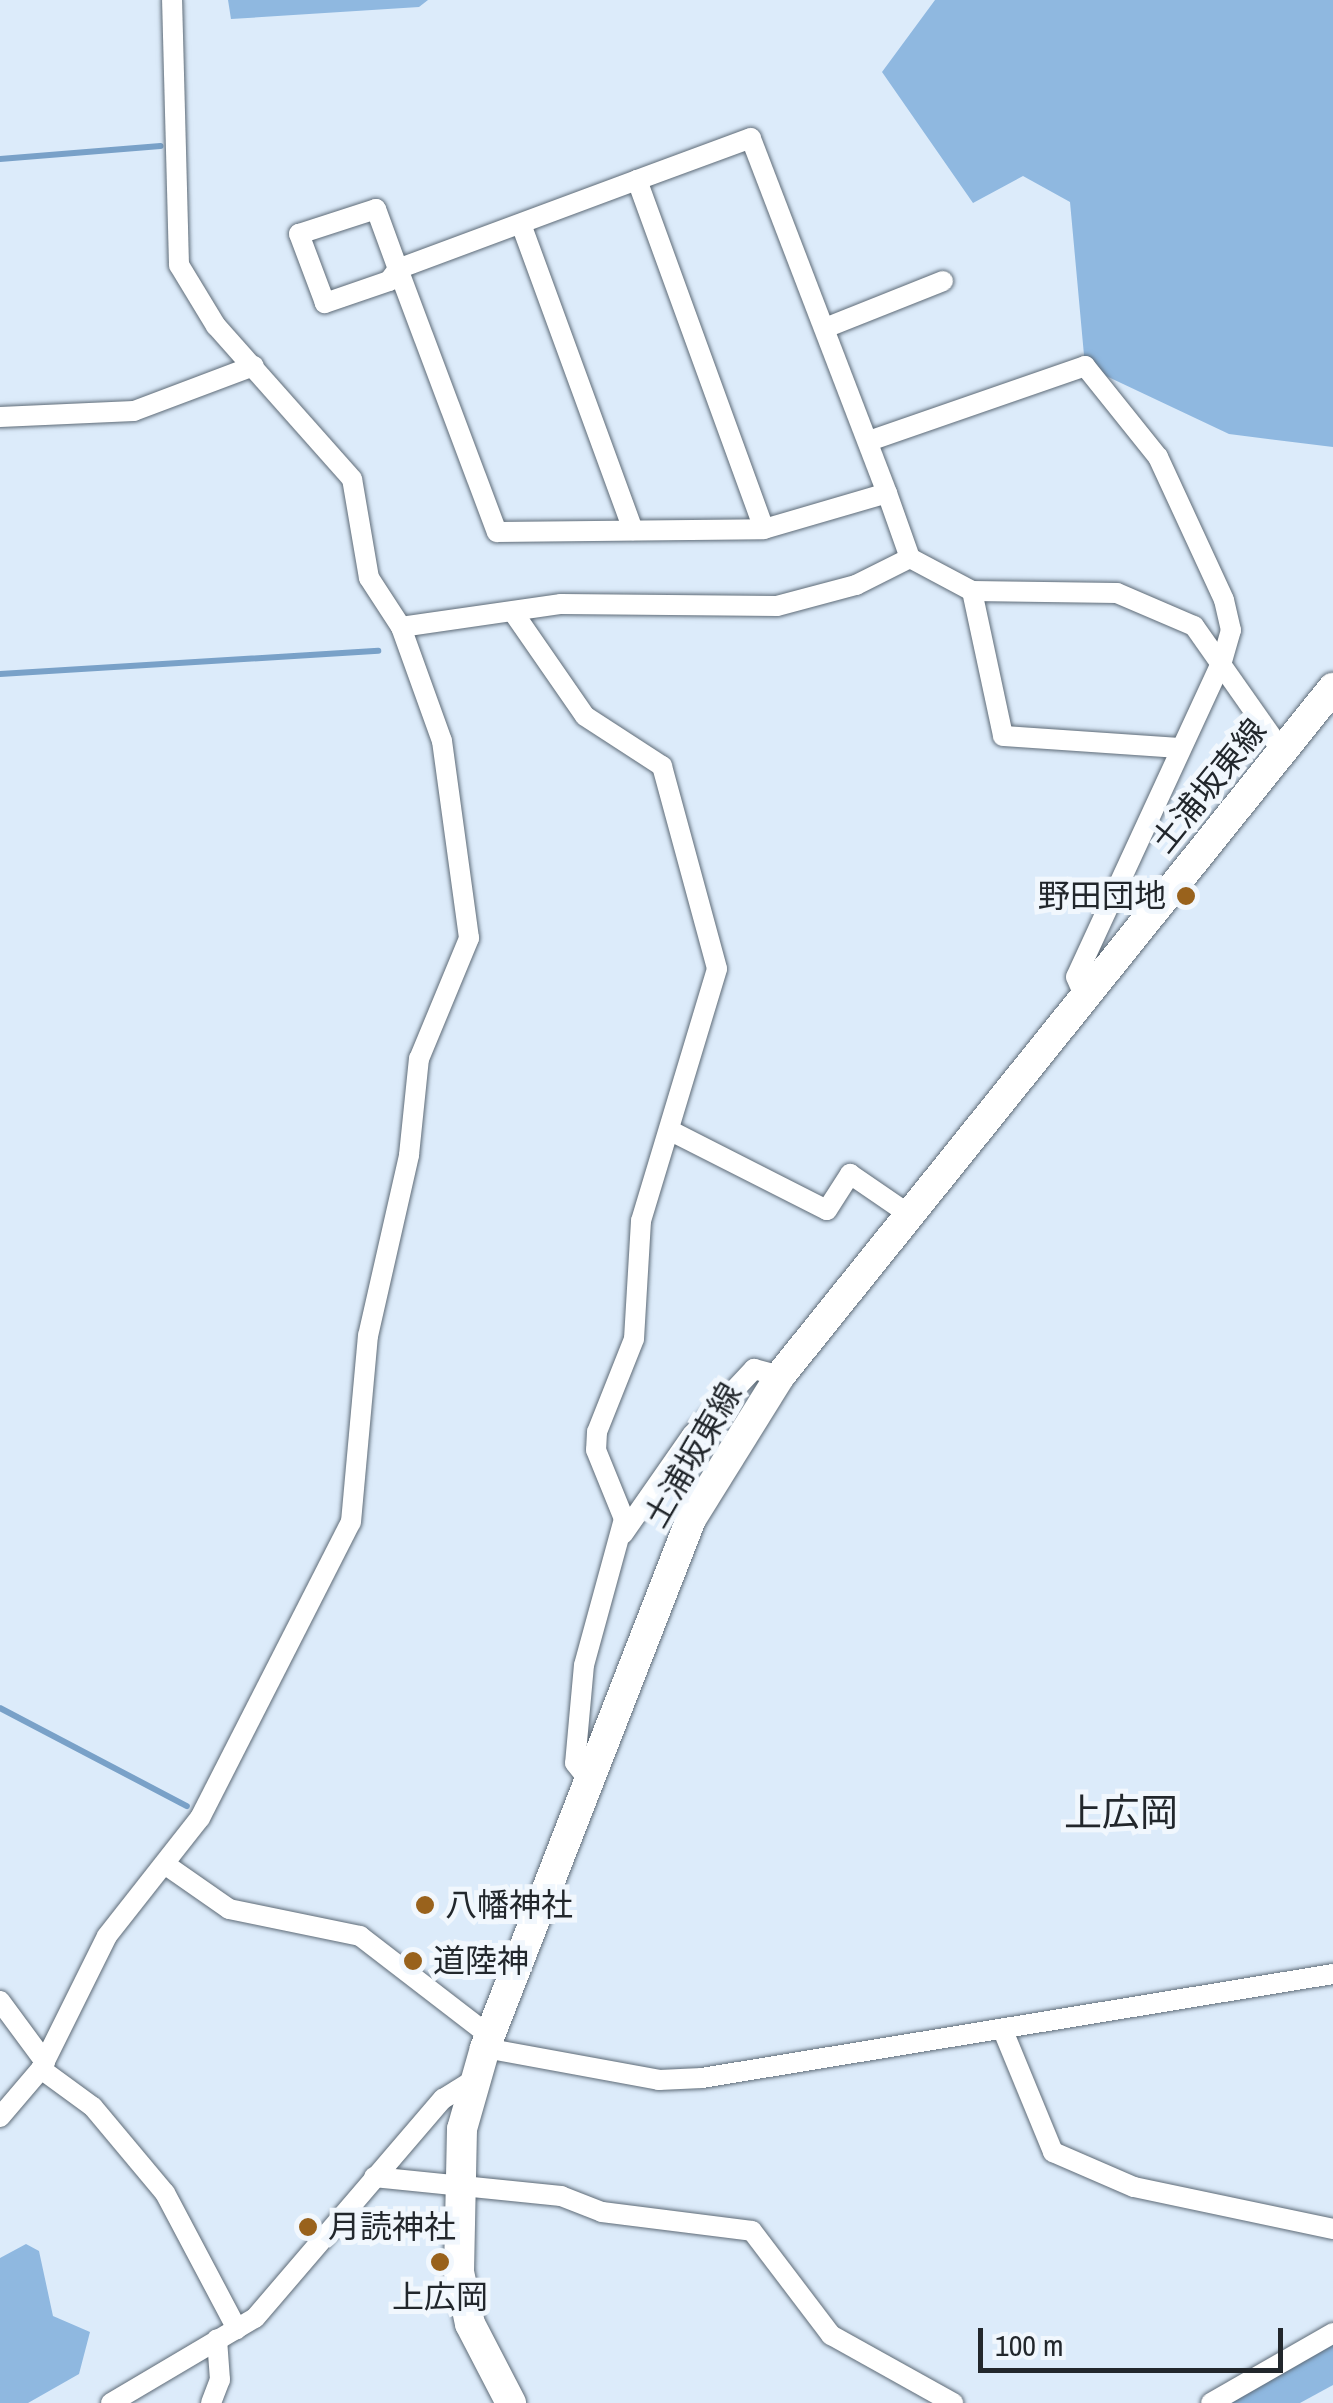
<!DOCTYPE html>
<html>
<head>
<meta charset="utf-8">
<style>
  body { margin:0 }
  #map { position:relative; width:1333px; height:2403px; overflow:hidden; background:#dcebfa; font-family:"Archivo Narrow","Noto Sans JP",sans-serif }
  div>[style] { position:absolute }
  .forest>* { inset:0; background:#8fb8e0 }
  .stream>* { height:6px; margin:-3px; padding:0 3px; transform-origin:3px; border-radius:3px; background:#79a1c8 }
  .roads { filter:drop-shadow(0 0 2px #5e6b77) drop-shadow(0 0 2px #5e6b77) }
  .street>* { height:20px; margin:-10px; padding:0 10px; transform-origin:10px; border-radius:10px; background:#fff }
  .secondary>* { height:30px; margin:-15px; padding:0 15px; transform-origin:15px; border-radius:15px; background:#fff }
  .dots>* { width:28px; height:28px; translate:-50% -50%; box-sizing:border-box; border:5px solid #f1f7fd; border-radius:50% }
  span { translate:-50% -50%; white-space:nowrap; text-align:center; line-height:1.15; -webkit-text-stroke:10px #f1f7fd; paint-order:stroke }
  .street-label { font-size:32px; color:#22272c }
  .poi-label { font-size:32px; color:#22272c }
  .right { translate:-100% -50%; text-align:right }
  .left { translate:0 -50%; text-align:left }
  .quarter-label { font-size:38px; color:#22272c }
  .scale { position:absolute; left:978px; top:2328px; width:305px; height:45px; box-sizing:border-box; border:5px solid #22272c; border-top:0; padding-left:12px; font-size:30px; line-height:35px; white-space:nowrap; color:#22272c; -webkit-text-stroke:8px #f1f7fd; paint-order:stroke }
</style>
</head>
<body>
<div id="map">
  <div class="forest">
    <div style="clip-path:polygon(228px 0,428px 0,419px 7px,231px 19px)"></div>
    <div style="clip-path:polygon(935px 0,1333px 0,1333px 447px,1229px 434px,1085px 366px,1070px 202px,1023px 176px,973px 203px,882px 72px)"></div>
    <div style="clip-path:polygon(26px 2244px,39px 2251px,53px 2316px,90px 2332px,79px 2374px,28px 2403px,0 2403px,0 2258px)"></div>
    <div style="clip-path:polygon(1333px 2342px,1333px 2385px,1300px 2403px,1228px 2403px)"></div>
  </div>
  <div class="stream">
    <div style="left:0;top:159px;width:161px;rotate:-4.6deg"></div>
    <div style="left:0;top:674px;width:379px;rotate:-3.5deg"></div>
    <div style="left:0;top:1708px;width:211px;rotate:27.7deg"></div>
  </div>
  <div class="roads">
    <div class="street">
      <div style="left:637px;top:180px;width:255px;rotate:159.6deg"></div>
      <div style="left:398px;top:269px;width:15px;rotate:127deg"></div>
      <div style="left:389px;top:281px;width:68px;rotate:161deg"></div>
      <div style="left:325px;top:303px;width:74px;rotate:-110.6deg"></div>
      <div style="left:299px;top:234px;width:81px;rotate:-18deg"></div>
      <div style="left:376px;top:209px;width:64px;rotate:69.9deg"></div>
      <div style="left:398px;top:269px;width:281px;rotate:69.4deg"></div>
      <div style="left:497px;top:532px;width:267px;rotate:-0.6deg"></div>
      <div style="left:764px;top:529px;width:128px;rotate:-16.3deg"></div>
      <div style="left:887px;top:493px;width:380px;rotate:-111deg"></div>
      <div style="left:751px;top:138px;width:121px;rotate:159.8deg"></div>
      <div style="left:637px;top:180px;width:371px;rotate:70deg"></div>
      <div style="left:521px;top:224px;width:326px;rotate:69.9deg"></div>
      <div style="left:825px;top:328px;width:127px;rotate:-21.7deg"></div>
      <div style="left:0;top:417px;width:134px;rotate:-2.6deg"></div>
      <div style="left:134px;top:411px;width:128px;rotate:-20.6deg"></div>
      <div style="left:869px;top:441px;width:229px;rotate:-19.1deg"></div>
      <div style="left:1085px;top:366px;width:117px;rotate:51.3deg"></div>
      <div style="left:1158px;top:457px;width:157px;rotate:65.2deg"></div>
      <div style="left:1224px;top:600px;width:31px;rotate:77deg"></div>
      <div style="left:1231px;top:630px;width:32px;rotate:106deg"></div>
      <div style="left:1222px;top:661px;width:348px;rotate:114.8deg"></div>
      <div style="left:1076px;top:977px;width:22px;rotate:66deg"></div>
      <div style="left:887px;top:493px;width:69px;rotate:70.5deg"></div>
      <div style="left:910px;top:558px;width:70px;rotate:28deg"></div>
      <div style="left:972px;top:591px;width:145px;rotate:0.8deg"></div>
      <div style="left:1117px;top:593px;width:84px;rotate:23.2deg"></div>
      <div style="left:1194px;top:626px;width:153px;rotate:54.9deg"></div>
      <div style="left:972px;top:591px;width:148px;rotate:77.9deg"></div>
      <div style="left:1003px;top:736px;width:174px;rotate:3.9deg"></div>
      <div style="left:513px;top:612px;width:126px;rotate:55.3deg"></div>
      <div style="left:585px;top:716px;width:92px;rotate:33deg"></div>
      <div style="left:662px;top:766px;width:210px;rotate:74.8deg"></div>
      <div style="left:717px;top:969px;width:263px;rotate:106.8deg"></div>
      <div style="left:641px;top:1221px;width:118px;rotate:93.4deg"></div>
      <div style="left:634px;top:1339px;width:100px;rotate:111.7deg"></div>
      <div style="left:597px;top:1432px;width:18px;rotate:93deg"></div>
      <div style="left:596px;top:1450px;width:74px;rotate:67.9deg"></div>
      <div style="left:624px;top:1519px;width:151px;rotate:105.3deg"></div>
      <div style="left:584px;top:1665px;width:98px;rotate:95.2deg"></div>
      <div style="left:575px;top:1763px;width:26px;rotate:51deg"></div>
      <div style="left:401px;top:627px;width:162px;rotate:-8.2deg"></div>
      <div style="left:561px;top:604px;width:216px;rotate:0.5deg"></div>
      <div style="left:777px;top:606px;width:82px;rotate:-14.9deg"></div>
      <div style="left:856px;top:585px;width:60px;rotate:-26.6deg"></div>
      <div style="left:669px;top:1130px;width:177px;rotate:26.9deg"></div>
      <div style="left:827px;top:1210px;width:43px;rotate:-57.4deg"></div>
      <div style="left:850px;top:1174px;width:69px;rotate:34.4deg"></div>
      <div style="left:623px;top:1534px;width:121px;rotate:-55.1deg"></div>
      <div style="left:692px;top:1435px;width:91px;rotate:-46.8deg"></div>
      <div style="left:754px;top:1369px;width:27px;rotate:15deg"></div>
      <div style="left:166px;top:1865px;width:77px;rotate:34.9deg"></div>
      <div style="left:229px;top:1909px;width:134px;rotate:11.6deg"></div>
      <div style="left:360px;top:1936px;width:164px;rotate:37.6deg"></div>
      <div style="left:0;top:2001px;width:76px;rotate:53.6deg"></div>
      <div style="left:1004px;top:2033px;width:129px;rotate:67.6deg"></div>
      <div style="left:1053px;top:2152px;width:88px;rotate:23.4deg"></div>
      <div style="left:1134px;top:2187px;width:203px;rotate:11.9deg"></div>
      <div style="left:485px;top:2048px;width:177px;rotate:10.4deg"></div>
      <div style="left:659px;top:2080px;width:43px;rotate:-2.7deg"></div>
      <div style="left:702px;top:2078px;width:640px;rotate:-9.36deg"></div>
      <div style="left:41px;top:2069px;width:64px;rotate:36.2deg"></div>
      <div style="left:93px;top:2107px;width:112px;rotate:50.1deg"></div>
      <div style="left:165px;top:2193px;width:154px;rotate:62.1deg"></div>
      <div style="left:0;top:2117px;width:63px;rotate:-49.5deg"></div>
      <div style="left:41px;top:2069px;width:148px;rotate:-63.6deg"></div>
      <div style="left:107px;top:1936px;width:150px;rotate:-51.8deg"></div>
      <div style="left:200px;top:1818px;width:332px;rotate:-63deg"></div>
      <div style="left:351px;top:1522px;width:187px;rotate:-84.8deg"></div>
      <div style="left:368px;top:1336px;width:186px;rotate:-77.2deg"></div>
      <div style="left:409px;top:1155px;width:97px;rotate:-84.1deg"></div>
      <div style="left:419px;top:1059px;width:131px;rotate:-67.5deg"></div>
      <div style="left:469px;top:938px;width:199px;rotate:-97.8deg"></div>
      <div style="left:442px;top:741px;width:121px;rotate:-109.8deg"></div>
      <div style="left:401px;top:627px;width:59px;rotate:-123.1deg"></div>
      <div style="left:369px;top:578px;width:100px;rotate:-99.7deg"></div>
      <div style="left:352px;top:479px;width:205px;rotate:-131.6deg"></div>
      <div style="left:216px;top:326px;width:71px;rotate:-121.2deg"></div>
      <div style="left:179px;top:265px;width:265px;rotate:-91.5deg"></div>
      <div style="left:374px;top:2177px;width:188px;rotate:5.8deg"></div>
      <div style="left:561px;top:2196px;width:44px;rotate:21.3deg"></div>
      <div style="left:602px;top:2212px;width:151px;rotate:7.2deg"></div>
      <div style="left:752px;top:2231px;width:131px;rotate:52.8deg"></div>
      <div style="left:831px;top:2335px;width:140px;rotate:29.1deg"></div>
      <div style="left:111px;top:2403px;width:167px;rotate:-30.6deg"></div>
      <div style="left:255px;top:2318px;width:289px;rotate:-49.4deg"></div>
      <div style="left:443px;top:2099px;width:36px;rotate:-32deg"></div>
      <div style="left:211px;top:2403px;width:25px;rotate:-69deg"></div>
      <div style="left:220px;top:2380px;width:41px;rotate:-94.2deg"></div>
      <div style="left:1211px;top:2403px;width:141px;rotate:-29.8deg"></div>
    </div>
    <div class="secondary">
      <div style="left:511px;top:2403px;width:89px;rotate:-117.4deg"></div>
      <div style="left:470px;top:2324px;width:53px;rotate:-101.9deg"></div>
      <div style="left:459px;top:2272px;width:143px;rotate:-88.8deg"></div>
      <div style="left:462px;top:2129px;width:84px;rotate:-74.1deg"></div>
      <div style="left:485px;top:2048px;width:568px;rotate:-68.72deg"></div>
      <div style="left:691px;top:1519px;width:168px;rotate:-58.1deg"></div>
      <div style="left:780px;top:1376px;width:883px;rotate:-51.21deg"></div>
    </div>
  </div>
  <div class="dots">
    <div style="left:1186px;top:896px;background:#99621c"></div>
    <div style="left:425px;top:1905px;background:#99621c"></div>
    <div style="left:413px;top:1961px;background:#99621c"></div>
    <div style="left:308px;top:2227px;background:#99621c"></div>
    <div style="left:440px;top:2262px;background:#99621c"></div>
  </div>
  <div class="street-label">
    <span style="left:1209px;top:786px;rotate:-51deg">土浦坂東線</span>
    <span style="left:693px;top:1455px;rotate:-60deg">土浦坂東線</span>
  </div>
  <div class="poi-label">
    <span class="right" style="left:1166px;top:896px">野田団地</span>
    <span class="left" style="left:445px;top:1905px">八幡神社</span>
    <span class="left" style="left:433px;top:1961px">道陸神</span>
    <span class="left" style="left:328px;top:2227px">月読神社</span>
    <span style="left:440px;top:2297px">上広岡</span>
  </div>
  <div class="quarter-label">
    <span style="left:1121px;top:1813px">上広岡</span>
  </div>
  <div class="scale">100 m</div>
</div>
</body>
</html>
